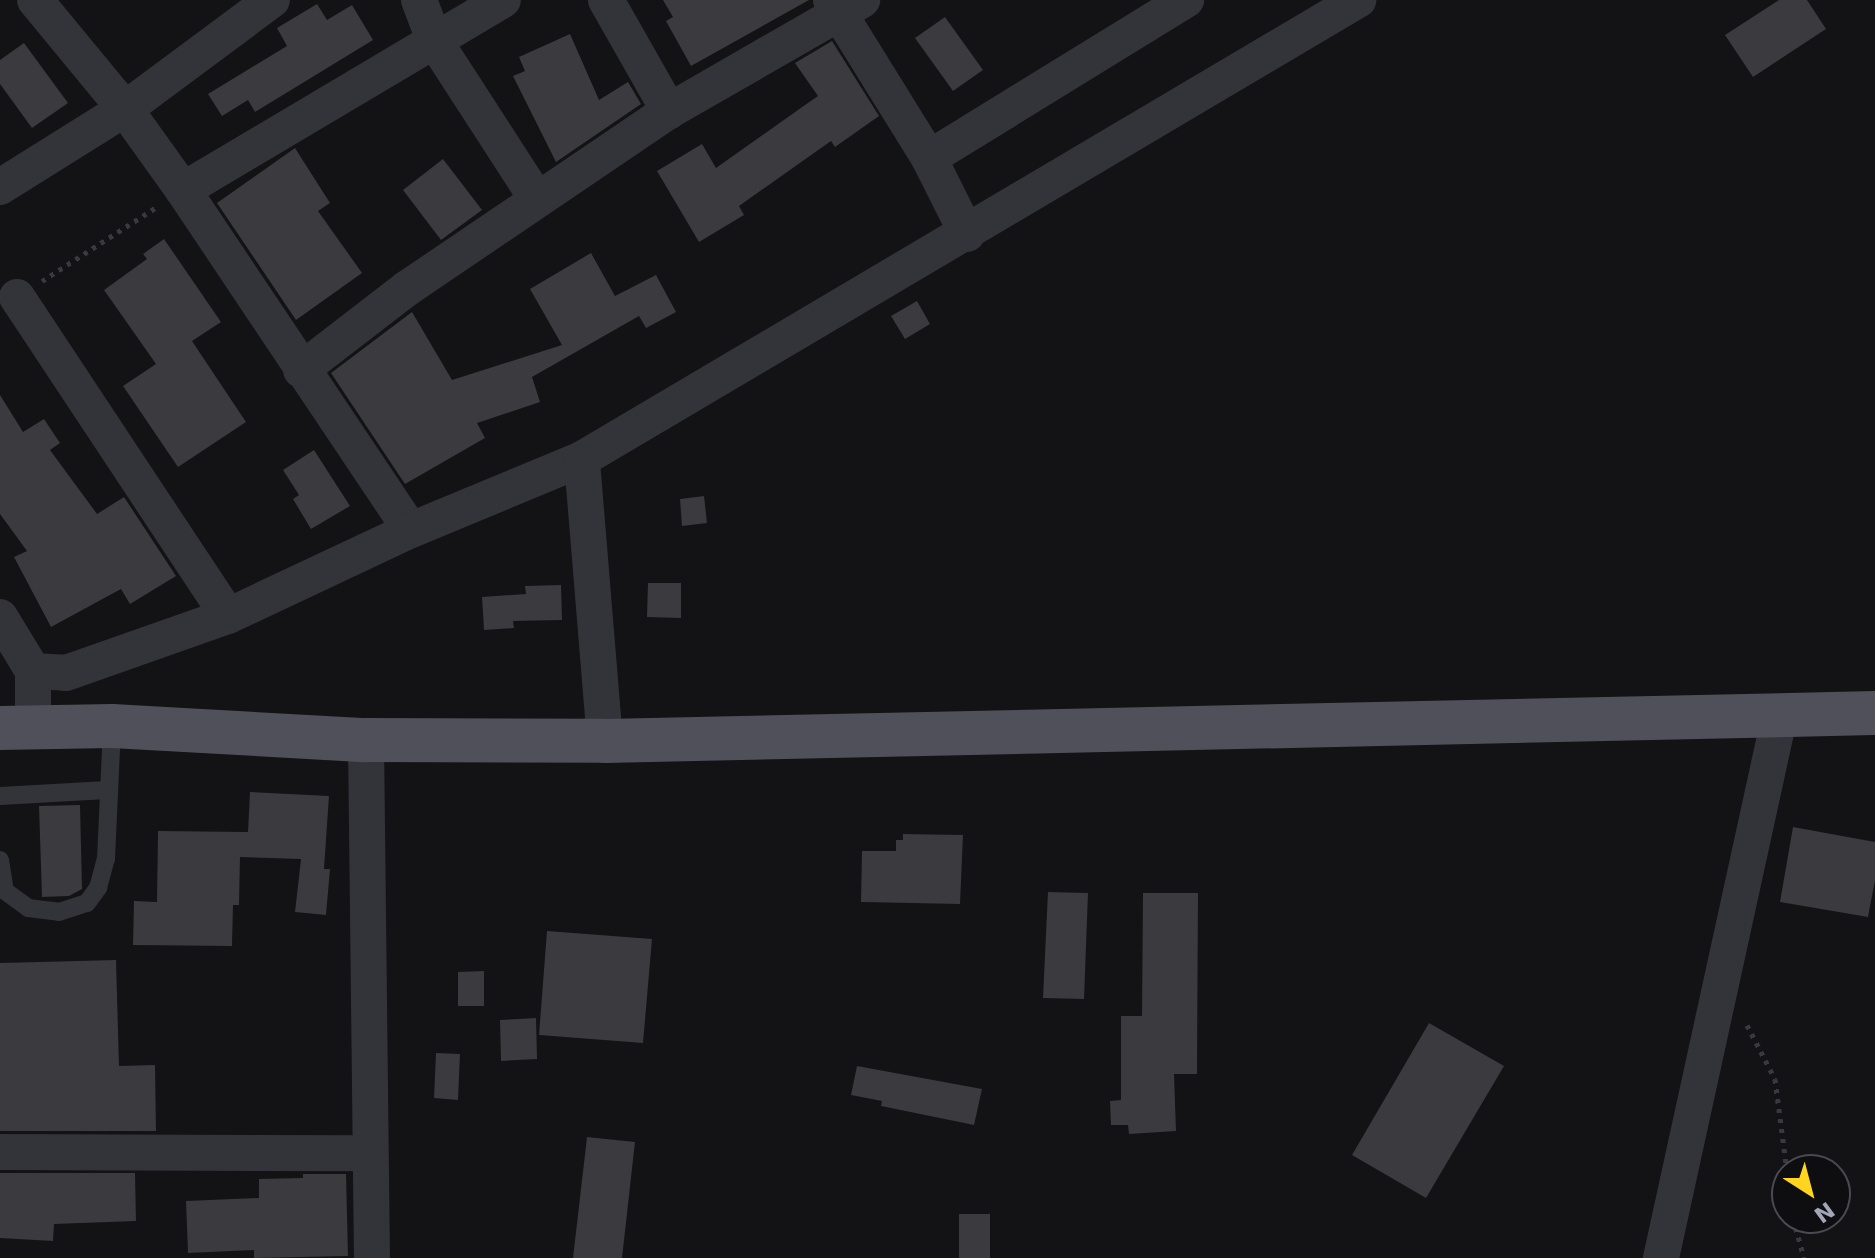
<!DOCTYPE html>
<html>
<head>
<meta charset="utf-8">
<style>
  body { margin:0 }
  #map { position:relative; width:1875px; height:1258px; overflow:hidden; background:#131214; font-family:"DejaVu Sans",sans-serif }
  div>[style] { position:absolute }
  .building>* { inset:0; background:#3a3a3f }
  .path>* { height:5px; margin-top:-2.5px; transform-origin:0; background:repeating-linear-gradient(90deg,#393a41 0 4px,transparent 0 10px) }
  .lane>* { height:18px; margin:-9px; padding:0 9px; transform-origin:9px; border-radius:9px; background:#33333a }
  .street>* { height:36px; margin:-18px; padding:0 18px; transform-origin:18px; border-radius:18px; background:#33333a }
  .primary>* { height:44px; margin:-22px; padding:0 22px; transform-origin:22px; border-radius:22px; background:#4f5059 }
  span { translate:-50% -50%; white-space:nowrap; text-align:center; line-height:1.15; -webkit-text-stroke:6px #0e0d0f; paint-order:stroke }
  .north { position:absolute; left:1771px; top:1154px; width:80px; height:80px; box-sizing:border-box; background:#0e0d0f; border:2px solid #4a4a52; border-radius:50%; rotate:144deg; font-size:22px; font-weight:700; line-height:32px; text-align:center; color:#a3a6b6 }
  .north::after { content:''; display:block; margin:auto; width:28px; height:36px; background:#ffd520; clip-path:polygon(50% 0,100% 100%,50% 72%,0 100%) }
</style>
</head>
<body>
<div id="map">
  <div class="building">
    <div style="clip-path:polygon(663px 0,809px 0,691px 66px,666px 21px,673px 17px)"></div>
    <div style="clip-path:polygon(1779px 0,1807px 0,1826px 29px,1753px 77px,1725px 35px)"></div>
    <div style="clip-path:polygon(317px 4px,327px 20px,352px 5px,373px 40px,255px 112px,248px 100px,222px 116px,208px 94px,287px 46px,277px 28px)"></div>
    <div style="clip-path:polygon(945px 17px,983px 70px,953px 91px,915px 38px)"></div>
    <div style="clip-path:polygon(570px 34px,599px 100px,628px 82px,641px 104px,556px 162px,513px 76px,525px 71px,519px 57px)"></div>
    <div style="clip-path:polygon(832px 41px,879px 116px,835px 147px,831px 141px,739px 206px,744px 215px,699px 242px,657px 171px,702px 144px,716px 168px,805px 105px,818px 96px,795px 63px)"></div>
    <div style="clip-path:polygon(24px 43px,68px 103px,32px 128px,0 84px,0 60px)"></div>
    <div style="clip-path:polygon(295px 148px,330px 203px,318px 211px,362px 273px,296px 320px,217px 203px)"></div>
    <div style="clip-path:polygon(443px 159px,482px 210px,441px 240px,403px 190px)"></div>
    <div style="clip-path:polygon(164px 239px,221px 322px,192px 341px,246px 422px,178px 467px,123px 386px,156px 364px,104px 290px,147px 259px,143px 254px)"></div>
    <div style="clip-path:polygon(591px 253px,615px 296px,656px 275px,676px 312px,646px 328px,639px 316px,532px 377px,540px 402px,477px 423px,485px 438px,405px 484px,331px 373px,412px 312px,452px 380px,562px 345px,530px 289px)"></div>
    <div style="clip-path:polygon(917px 301px,930px 324px,905px 339px,891px 316px)"></div>
    <div style="clip-path:polygon(0 395px,23px 432px,44px 419px,60px 443px,50px 450px,97px 514px,124px 497px,176px 576px,130px 604px,121px 589px,51px 627px,14px 557px,27px 551px,0 514px)"></div>
    <div style="clip-path:polygon(314px 450px,350px 506px,311px 529px,293px 499px,299px 495px,283px 470px)"></div>
    <div style="clip-path:polygon(704px 496px,707px 523px,682px 526px,680px 499px)"></div>
    <div style="clip-path:polygon(648px 583px,681px 583px,681px 618px,647px 617px)"></div>
    <div style="clip-path:polygon(561px 585px,562px 620px,513px 621px,514px 628px,484px 630px,482px 597px,526px 594px,525px 586px)"></div>
    <div style="clip-path:polygon(250px 792px,329px 796px,324px 869px,330px 869px,326px 915px,295px 912px,301px 859px,240px 857px,239px 905px,233px 905px,232px 946px,133px 945px,134px 901px,157px 902px,158px 831px,248px 832px)"></div>
    <div style="clip-path:polygon(80px 805px,82px 889px,69px 896px,42px 897px,39px 806px)"></div>
    <div style="clip-path:polygon(1793px 827px,1875px 842px,1875px 880px,1868px 917px,1780px 902px)"></div>
    <div style="clip-path:polygon(903px 834px,963px 835px,960px 904px,861px 902px,862px 851px,896px 851px,896px 840px,903px 840px)"></div>
    <div style="clip-path:polygon(1048px 892px,1088px 893px,1084px 999px,1043px 998px)"></div>
    <div style="clip-path:polygon(1143px 893px,1198px 893px,1197px 1074px,1174px 1074px,1176px 1131px,1129px 1134px,1128px 1125px,1111px 1125px,1110px 1101px,1121px 1100px,1121px 1016px,1142px 1016px)"></div>
    <div style="clip-path:polygon(547px 931px,652px 939px,643px 1043px,539px 1035px)"></div>
    <div style="clip-path:polygon(116px 960px,119px 1066px,155px 1065px,156px 1131px,0 1131px,0 963px)"></div>
    <div style="clip-path:polygon(484px 971px,484px 1006px,458px 1006px,458px 972px)"></div>
    <div style="clip-path:polygon(536px 1018px,537px 1059px,501px 1061px,500px 1020px)"></div>
    <div style="clip-path:polygon(1429px 1023px,1504px 1066px,1426px 1198px,1352px 1155px)"></div>
    <div style="clip-path:polygon(436px 1053px,460px 1054px,458px 1100px,434px 1098px)"></div>
    <div style="clip-path:polygon(857px 1066px,982px 1089px,974px 1125px,881px 1106px,882px 1101px,851px 1095px)"></div>
    <div style="clip-path:polygon(587px 1137px,635px 1142px,622px 1258px,573px 1258px)"></div>
    <div style="clip-path:polygon(0 1173px,135px 1173px,136px 1221px,54px 1224px,53px 1241px,0 1238px)"></div>
    <div style="clip-path:polygon(303px 1174px,346px 1174px,348px 1256px,254px 1258px,254px 1250px,188px 1253px,186px 1201px,259px 1198px,259px 1179px,303px 1178px)"></div>
    <div style="clip-path:polygon(959px 1214px,990px 1214px,990px 1258px,959px 1258px)"></div>
  </div>
  <div class="path">
    <div style="left:42px;top:281px;width:138px;rotate:-32.9deg"></div>
    <div style="left:1747px;top:1025px;width:61px;rotate:62.6deg"></div>
    <div style="left:1775px;top:1079px;width:93px;rotate:82.6deg"></div>
    <div style="left:1793px;top:1218px;width:41px;rotate:74.6deg"></div>
  </div>
  <div class="lane">
    <div style="left:0;top:796px;width:107px;rotate:-3.2deg"></div>
    <div style="left:0;top:860px;width:31px;rotate:81deg"></div>
    <div style="left:5px;top:891px;width:29px;rotate:36deg"></div>
    <div style="left:28px;top:908px;width:31px;rotate:7deg"></div>
    <div style="left:59px;top:912px;width:29px;rotate:-18deg"></div>
    <div style="left:87px;top:903px;width:19px;rotate:-54deg"></div>
    <div style="left:98px;top:888px;width:30px;rotate:-75deg"></div>
    <div style="left:106px;top:859px;width:133px;rotate:-87.4deg"></div>
  </div>
  <div class="street">
    <div style="left:35px;top:0;width:141px;rotate:50.5deg"></div>
    <div style="left:125px;top:109px;width:100px;rotate:54.4deg"></div>
    <div style="left:183px;top:190px;width:409px;rotate:56.2deg"></div>
    <div style="left:419px;top:0;width:43px;rotate:69.4deg"></div>
    <div style="left:434px;top:40px;width:189px;rotate:57.1deg"></div>
    <div style="left:606px;top:0;width:128px;rotate:60.4deg"></div>
    <div style="left:831px;top:0;width:186px;rotate:58.2deg"></div>
    <div style="left:929px;top:158px;width:85px;rotate:63.4deg"></div>
    <div style="left:929px;top:158px;width:302px;rotate:-31.6deg"></div>
    <div style="left:0;top:187px;width:147px;rotate:-32deg"></div>
    <div style="left:125px;top:109px;width:183px;rotate:-36.6deg"></div>
    <div style="left:183px;top:190px;width:372px;rotate:-30.7deg"></div>
    <div style="left:17px;top:297px;width:382px;rotate:56.5deg"></div>
    <div style="left:301px;top:370px;width:133px;rotate:-37.6deg"></div>
    <div style="left:406px;top:289px;width:318px;rotate:-34.1deg"></div>
    <div style="left:669px;top:111px;width:223px;rotate:-29.9deg"></div>
    <div style="left:0;top:617px;width:63px;rotate:58.6deg"></div>
    <div style="left:33px;top:671px;width:55px;rotate:90deg"></div>
    <div style="left:33px;top:671px;width:33px;rotate:3deg"></div>
    <div style="left:66px;top:673px;width:172px;rotate:-19.4deg"></div>
    <div style="left:228px;top:616px;width:202px;rotate:-25.2deg"></div>
    <div style="left:411px;top:530px;width:185px;rotate:-22.5deg"></div>
    <div style="left:366px;top:740px;width:518px;rotate:89.34deg"></div>
    <div style="left:605px;top:741px;width:283px;rotate:-94.7deg"></div>
    <div style="left:582px;top:459px;width:902px;rotate:-30.6deg"></div>
    <div style="left:0;top:1152px;width:369px;rotate:0.2deg"></div>
    <div style="left:1661px;top:1258px;width:557px;rotate:-77.66deg"></div>
  </div>
  <div class="primary">
    <div style="left:0;top:728px;width:112px;rotate:-1deg"></div>
    <div style="left:112px;top:726px;width:254px;rotate:3.2deg"></div>
    <div style="left:366px;top:740px;width:239px;rotate:0.2deg"></div>
    <div style="left:605px;top:741px;width:1270px;rotate:-1.26deg"></div>
  </div>
  <div class="north">N</div>
</div>
</body>
</html>
